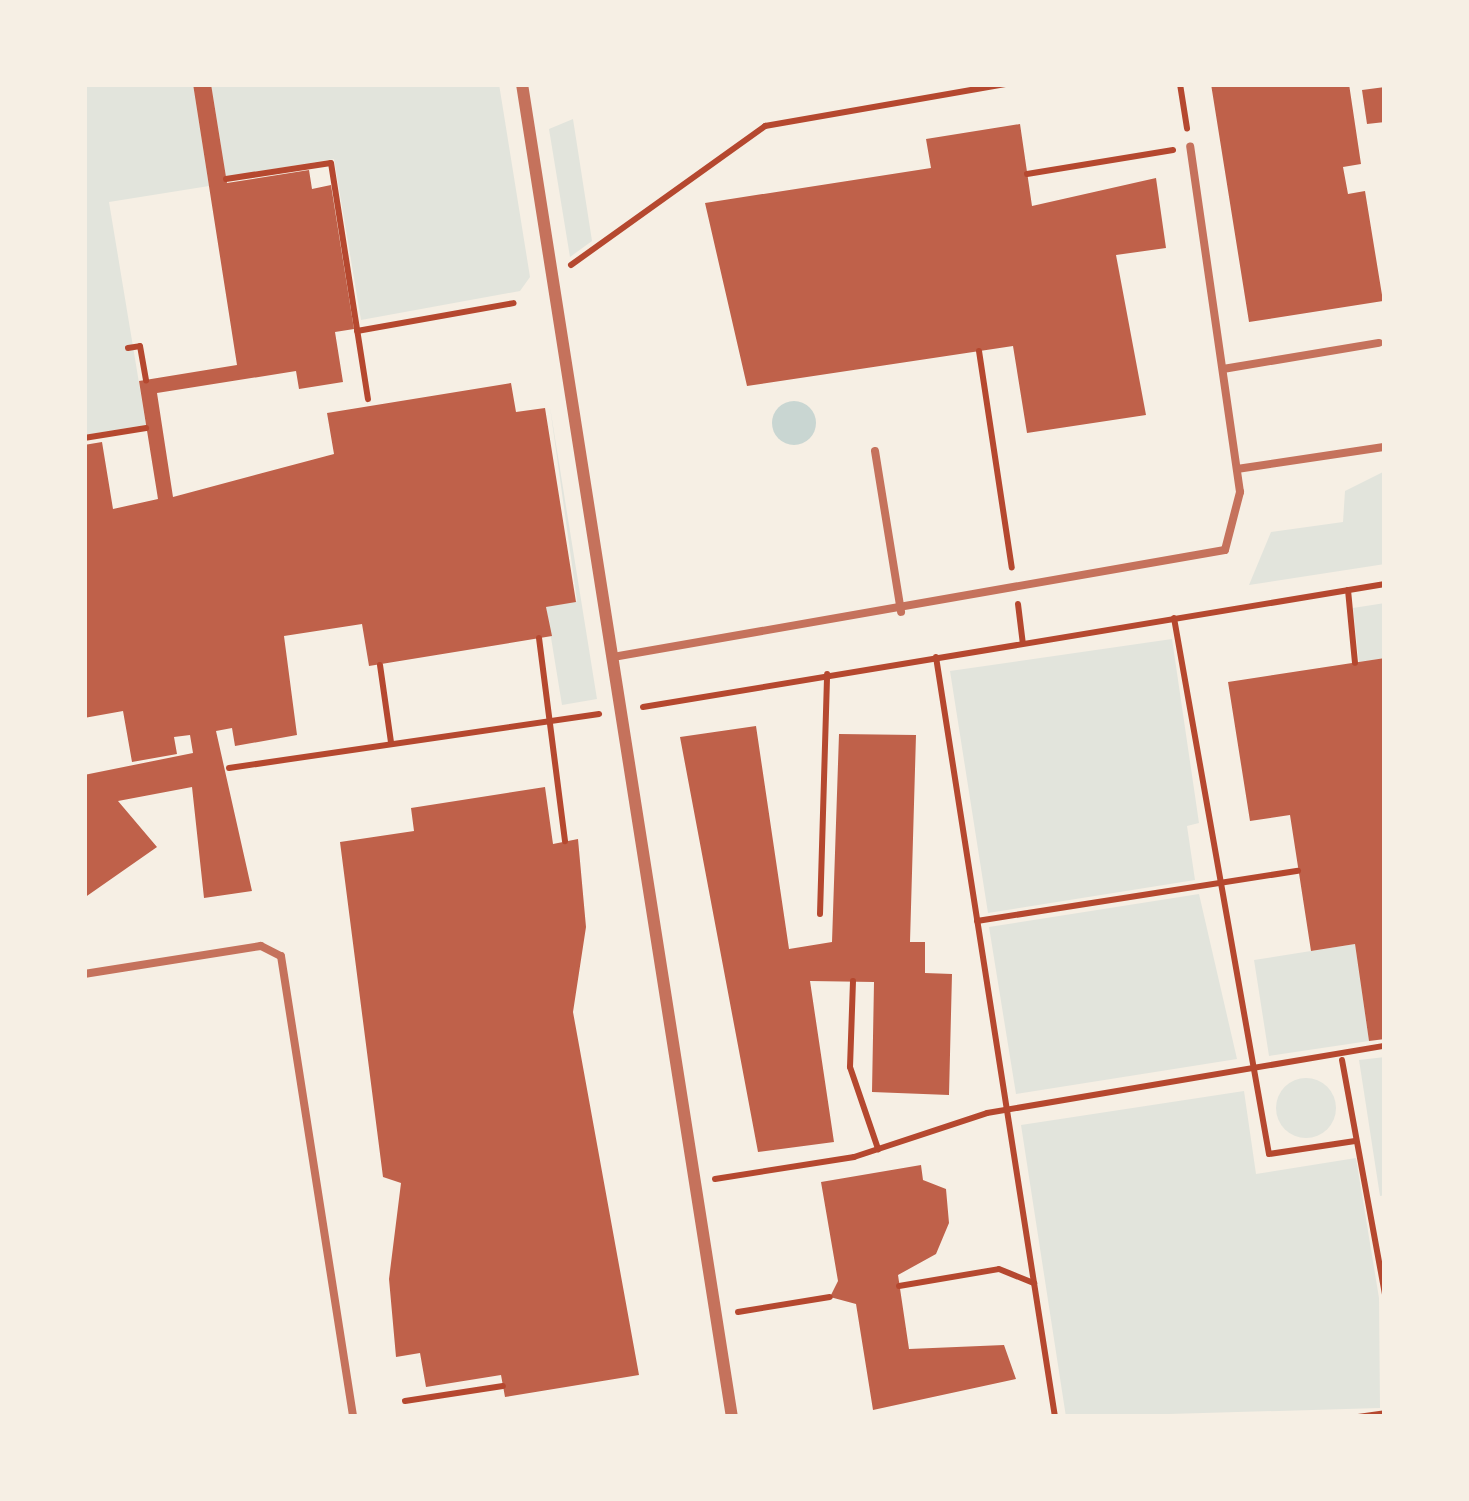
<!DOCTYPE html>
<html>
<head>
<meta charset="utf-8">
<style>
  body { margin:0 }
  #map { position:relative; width:1469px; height:1501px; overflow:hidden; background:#f6efe4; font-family:Rubik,sans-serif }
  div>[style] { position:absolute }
  .green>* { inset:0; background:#e2e4dc }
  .round { border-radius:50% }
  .water>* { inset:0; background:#c9d6d2 }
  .building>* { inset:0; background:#bf614a }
  .path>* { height:6px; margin:-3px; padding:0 3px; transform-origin:3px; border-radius:3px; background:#b5482f }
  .service>* { height:8px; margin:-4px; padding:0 4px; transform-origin:4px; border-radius:4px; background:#c5725c }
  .minor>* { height:12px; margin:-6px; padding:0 6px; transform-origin:6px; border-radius:6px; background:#c5725c }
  span { translate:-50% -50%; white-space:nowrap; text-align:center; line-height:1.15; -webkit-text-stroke:10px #f6efe4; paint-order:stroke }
  .frame { position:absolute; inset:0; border:87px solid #f6efe4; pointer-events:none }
</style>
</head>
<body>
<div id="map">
  <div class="green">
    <div style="clip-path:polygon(84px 84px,193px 84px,209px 186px,109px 202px,146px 425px,84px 435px)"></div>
    <div style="clip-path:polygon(211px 84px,499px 84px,530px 277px,520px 291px,361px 320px,334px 159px,226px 177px)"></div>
    <div style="clip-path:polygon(573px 119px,592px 241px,570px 257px,549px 129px)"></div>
    <div style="clip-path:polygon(550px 407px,597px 699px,562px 705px,546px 607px,577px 601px)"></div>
    <div style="clip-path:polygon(1385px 471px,1385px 564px,1249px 585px,1271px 532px,1343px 522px,1345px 491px)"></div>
    <div style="clip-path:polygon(1385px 603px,1385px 658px,1359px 662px,1353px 608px)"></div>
    <div style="clip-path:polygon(1172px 639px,1199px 823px,1187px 826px,1195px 880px,988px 913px,950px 671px)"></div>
    <div style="clip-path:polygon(1199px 894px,1237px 1059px,1016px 1094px,989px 927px)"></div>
    <div style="clip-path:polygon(1355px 944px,1369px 1041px,1269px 1056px,1254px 960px)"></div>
    <div style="clip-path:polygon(1385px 1057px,1385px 1195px,1380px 1196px,1359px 1060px)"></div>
    <div class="round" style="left:1276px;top:1078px;width:60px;height:60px"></div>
    <div style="clip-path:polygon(1244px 1091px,1256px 1174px,1356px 1158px,1379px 1298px,1380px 1408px,1066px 1417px,1021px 1125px)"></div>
  </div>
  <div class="water">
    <div class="round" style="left:772px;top:401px;width:44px;height:44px"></div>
  </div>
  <div class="building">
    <div style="clip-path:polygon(193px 84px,211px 84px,227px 183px,309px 170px,312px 189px,331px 185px,354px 329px,335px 332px,343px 382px,299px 389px,296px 371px,157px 393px,173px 497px,334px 454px,327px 413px,511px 383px,516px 412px,545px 408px,576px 602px,546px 607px,552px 636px,369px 666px,362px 624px,284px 636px,297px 735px,235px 746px,232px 728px,216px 731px,252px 891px,204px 898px,192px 787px,118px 801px,157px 847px,84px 898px,84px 775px,193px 753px,190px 735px,174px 737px,177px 754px,132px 762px,123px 711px,84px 718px,84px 445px,102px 442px,113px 509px,158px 499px,139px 381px,237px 365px)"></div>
    <div style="clip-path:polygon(1211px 84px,1349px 84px,1361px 164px,1343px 167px,1348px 194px,1365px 191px,1383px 301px,1249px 322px)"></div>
    <div style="clip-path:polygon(1385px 87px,1385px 122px,1367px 124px,1362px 90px)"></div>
    <div style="clip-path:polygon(1020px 124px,1032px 206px,1156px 178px,1166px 248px,1116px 255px,1146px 415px,1027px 433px,1013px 346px,747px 386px,705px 203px,931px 168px,926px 139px)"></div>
    <div style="clip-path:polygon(1385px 658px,1385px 1039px,1369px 1041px,1355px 944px,1311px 951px,1290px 815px,1250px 821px,1228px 682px)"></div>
    <div style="clip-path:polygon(756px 726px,789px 949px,832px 942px,839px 734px,916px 735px,910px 942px,925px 942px,925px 973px,952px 974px,949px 1095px,872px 1092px,874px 982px,810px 981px,834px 1142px,758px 1152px,680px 737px)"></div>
    <div style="clip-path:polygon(545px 787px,553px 844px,578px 839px,586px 927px,573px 1012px,639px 1375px,505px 1397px,501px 1375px,426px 1387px,420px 1353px,396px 1357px,389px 1279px,401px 1183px,383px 1177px,340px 842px,414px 831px,411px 808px)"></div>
    <div style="clip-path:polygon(921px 1165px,923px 1180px,946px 1189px,949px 1223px,936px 1254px,898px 1275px,909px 1349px,1004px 1345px,1016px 1379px,873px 1410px,856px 1304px,830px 1297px,838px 1281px,821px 1182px)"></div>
  </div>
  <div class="path">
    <div style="left:1180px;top:84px;width:45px;rotate:81deg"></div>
    <div style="left:1027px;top:174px;width:148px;rotate:-9.3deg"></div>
    <div style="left:226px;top:179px;width:106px;rotate:-8.7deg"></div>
    <div style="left:331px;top:163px;width:239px;rotate:81.1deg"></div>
    <div style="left:571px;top:265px;width:239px;rotate:-35.6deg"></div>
    <div style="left:765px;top:126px;width:244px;rotate:-9.9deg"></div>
    <div style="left:357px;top:331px;width:159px;rotate:-10.1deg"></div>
    <div style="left:128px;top:348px;width:12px;rotate:-9deg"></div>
    <div style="left:140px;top:346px;width:35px;rotate:80deg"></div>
    <div style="left:979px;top:351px;width:219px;rotate:81.4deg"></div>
    <div style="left:84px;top:438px;width:63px;rotate:-9.2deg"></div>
    <div style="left:1348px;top:590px;width:73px;rotate:84.5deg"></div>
    <div style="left:1018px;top:604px;width:38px;rotate:83deg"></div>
    <div style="left:1174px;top:618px;width:544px;rotate:79.95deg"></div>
    <div style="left:1269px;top:1154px;width:87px;rotate:-8.6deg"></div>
    <div style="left:539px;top:638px;width:205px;rotate:82.7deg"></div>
    <div style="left:936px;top:657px;width:769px;rotate:81.1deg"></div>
    <div style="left:380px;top:665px;width:78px;rotate:81.9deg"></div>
    <div style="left:643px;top:707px;width:752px;rotate:-9.41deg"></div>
    <div style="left:229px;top:768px;width:374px;rotate:-8.3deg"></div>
    <div style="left:820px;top:914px;width:240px;rotate:-88.3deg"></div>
    <div style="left:977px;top:921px;width:325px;rotate:-8.9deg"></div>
    <div style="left:853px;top:981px;width:86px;rotate:92deg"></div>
    <div style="left:850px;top:1067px;width:87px;rotate:71.1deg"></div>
    <div style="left:1342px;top:1060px;width:238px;rotate:79.6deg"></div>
    <div style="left:715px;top:1179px;width:141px;rotate:-9deg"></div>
    <div style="left:854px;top:1157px;width:140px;rotate:-18.3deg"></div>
    <div style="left:987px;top:1113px;width:404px;rotate:-9.6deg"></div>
    <div style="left:899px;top:1286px;width:101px;rotate:-9.6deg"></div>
    <div style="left:999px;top:1269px;width:38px;rotate:22deg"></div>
    <div style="left:738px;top:1312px;width:93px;rotate:-9.3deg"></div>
    <div style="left:405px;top:1401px;width:99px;rotate:-8.7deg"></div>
    <div style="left:1358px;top:1417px;width:27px;rotate:-8deg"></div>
  </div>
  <div class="service">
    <div style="left:1223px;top:369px;width:158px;rotate:-9.5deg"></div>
    <div style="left:875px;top:451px;width:163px;rotate:80.8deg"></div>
    <div style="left:1237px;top:469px;width:150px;rotate:-8.5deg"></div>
    <div style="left:613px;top:657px;width:621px;rotate:-9.92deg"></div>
    <div style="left:1225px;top:550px;width:60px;rotate:-75.5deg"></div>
    <div style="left:1240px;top:492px;width:349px;rotate:-98.2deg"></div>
    <div style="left:84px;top:974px;width:179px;rotate:-9deg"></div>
    <div style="left:261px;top:946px;width:22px;rotate:27deg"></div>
    <div style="left:281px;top:956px;width:467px;rotate:81.1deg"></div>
  </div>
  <div class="minor">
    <div style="left:522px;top:84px;width:1349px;rotate:81.05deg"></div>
  </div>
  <div class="frame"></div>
</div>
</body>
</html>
